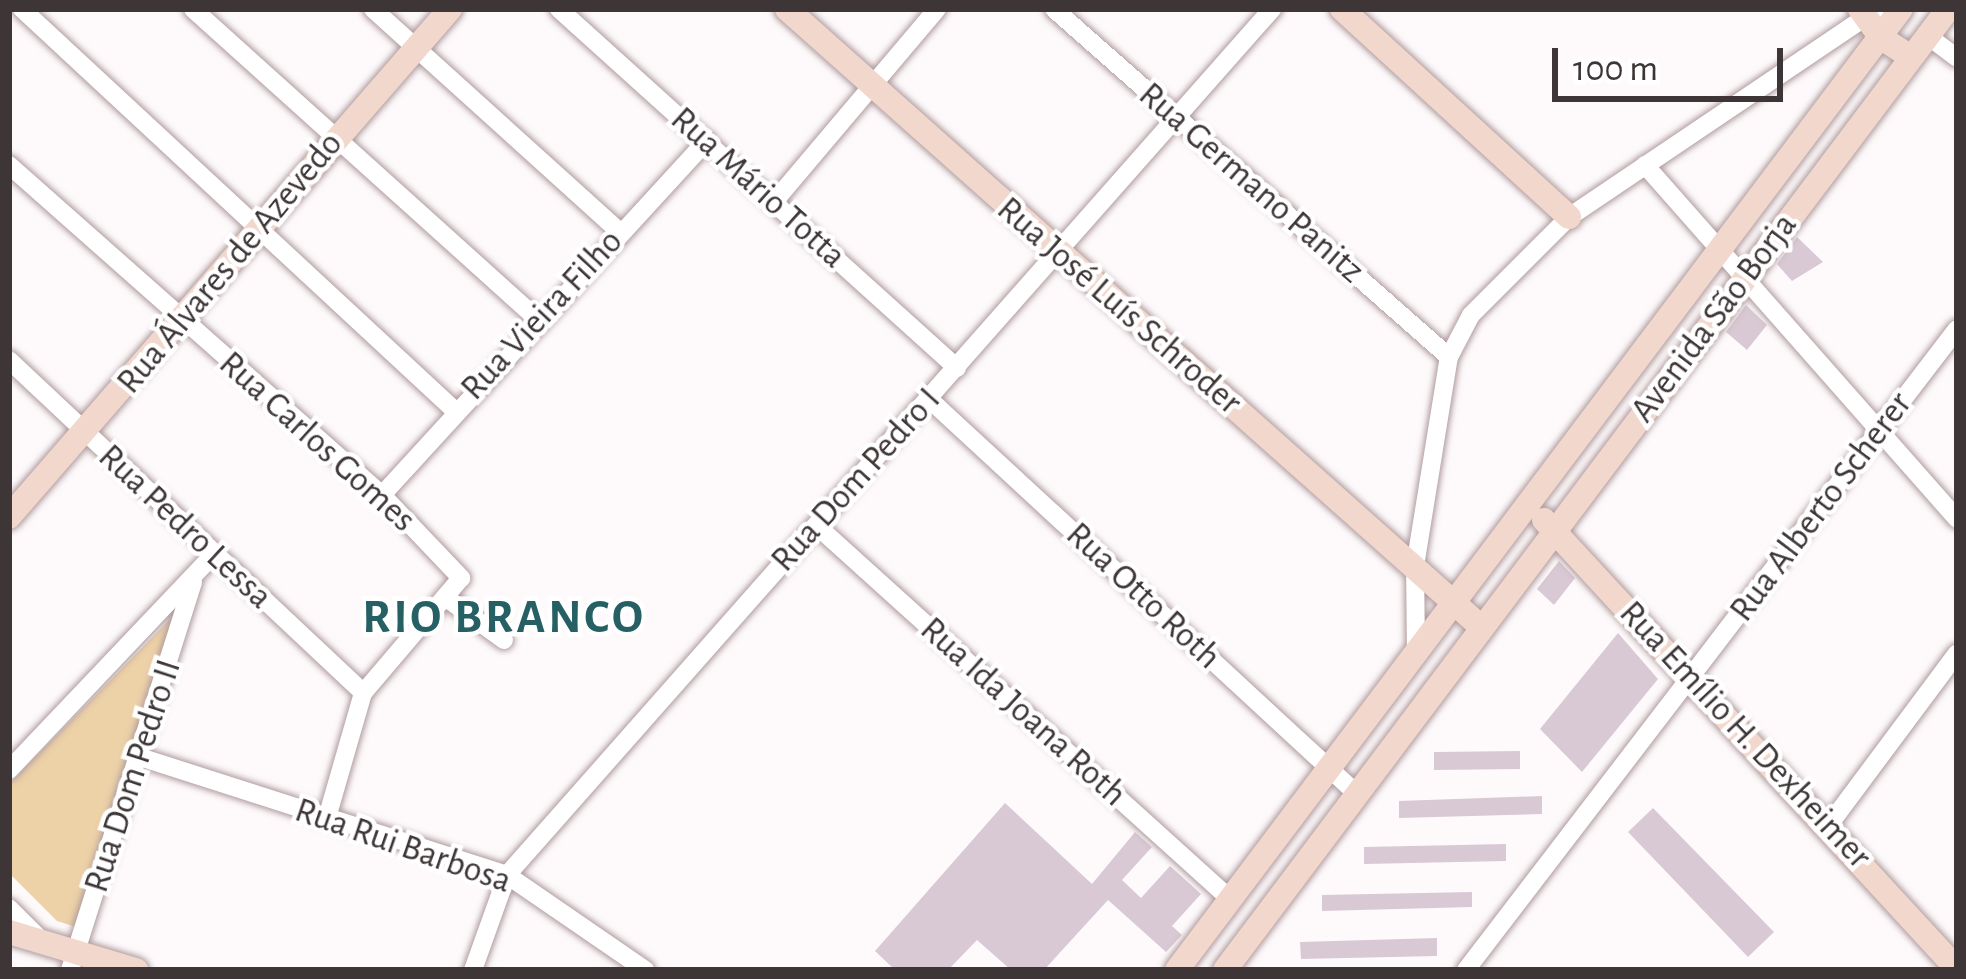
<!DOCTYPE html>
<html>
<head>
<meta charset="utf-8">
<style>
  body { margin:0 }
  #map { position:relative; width:1966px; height:979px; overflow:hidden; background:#fefafb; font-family:"Alegreya Sans",sans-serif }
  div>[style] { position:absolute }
  .green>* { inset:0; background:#edd1a7 }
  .building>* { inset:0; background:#d9c9d4 }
  .roads { filter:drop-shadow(0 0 3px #b09c9f) drop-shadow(0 0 3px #b09c9f) }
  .street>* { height:18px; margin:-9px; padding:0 9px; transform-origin:9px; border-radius:9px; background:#fff }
  .secondary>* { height:24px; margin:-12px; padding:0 12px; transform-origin:12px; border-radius:12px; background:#f1d7cc }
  span { translate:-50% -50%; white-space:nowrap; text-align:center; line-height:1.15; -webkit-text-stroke:9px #fff; paint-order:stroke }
  .street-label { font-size:36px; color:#3d3536 }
  .district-label { font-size:48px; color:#266064; font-weight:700; letter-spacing:3px }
  .frame { position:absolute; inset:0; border:12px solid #3d3536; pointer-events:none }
  .scale { position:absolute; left:1552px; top:48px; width:231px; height:54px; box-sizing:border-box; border:6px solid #3d3536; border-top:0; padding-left:15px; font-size:36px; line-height:42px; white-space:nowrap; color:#3d3536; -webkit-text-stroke:9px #fff; paint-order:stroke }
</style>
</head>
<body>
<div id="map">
  <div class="green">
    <div style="clip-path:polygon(179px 610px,76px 927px,57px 921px,9px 873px,9px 784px)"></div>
  </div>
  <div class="building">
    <div style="clip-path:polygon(1797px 237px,1823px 262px,1792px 281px,1777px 264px)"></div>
    <div style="clip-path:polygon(1746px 305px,1767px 325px,1747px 350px,1726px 332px)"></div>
    <div style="clip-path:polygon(1559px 561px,1575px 578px,1554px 605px,1537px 589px)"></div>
    <div style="clip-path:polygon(1618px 633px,1658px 679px,1582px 772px,1540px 729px)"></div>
    <div style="clip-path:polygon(1520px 751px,1520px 769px,1434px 770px,1434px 752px)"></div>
    <div style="clip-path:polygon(1542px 796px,1542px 814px,1399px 818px,1399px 801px)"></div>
    <div style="clip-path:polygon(1005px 803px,1092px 884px,1135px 832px,1152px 847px,1122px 880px,1141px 898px,1170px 866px,1201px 894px,1172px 926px,1182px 935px,1166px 952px,1108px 900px,1044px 970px,1011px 970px,977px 940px,948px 970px,895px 970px,875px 951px)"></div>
    <div style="clip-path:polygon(1653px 808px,1774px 932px,1748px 957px,1628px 832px)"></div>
    <div style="clip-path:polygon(1506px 844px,1506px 861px,1364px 864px,1364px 847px)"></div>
    <div style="clip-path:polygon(1472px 892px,1472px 907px,1322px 911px,1322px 895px)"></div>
    <div style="clip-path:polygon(1437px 938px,1437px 956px,1301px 959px,1300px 942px)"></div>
  </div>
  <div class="roads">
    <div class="street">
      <div style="left:22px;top:9px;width:588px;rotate:42.86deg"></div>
      <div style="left:193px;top:9px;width:463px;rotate:42deg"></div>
      <div style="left:373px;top:9px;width:333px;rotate:42.1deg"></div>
      <div style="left:559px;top:9px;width:536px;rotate:42.05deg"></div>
      <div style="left:1054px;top:9px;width:526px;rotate:41.38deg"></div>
      <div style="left:1928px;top:36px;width:36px;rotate:37deg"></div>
      <div style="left:9px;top:165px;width:498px;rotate:41.5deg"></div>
      <div style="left:382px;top:495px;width:115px;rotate:46.4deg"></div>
      <div style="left:461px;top:578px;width:151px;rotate:130.4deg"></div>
      <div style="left:363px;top:693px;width:130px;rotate:106.1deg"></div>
      <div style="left:1645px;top:165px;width:472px;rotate:48.6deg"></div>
      <div style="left:773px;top:203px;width:254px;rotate:-49.8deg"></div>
      <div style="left:9px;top:360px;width:486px;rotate:43.2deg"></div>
      <div style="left:928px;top:398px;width:584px;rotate:42.71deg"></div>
      <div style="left:382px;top:495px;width:481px;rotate:-47.5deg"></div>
      <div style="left:816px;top:525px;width:558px;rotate:42.09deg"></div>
      <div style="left:445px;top:597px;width:73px;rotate:36.1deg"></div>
      <div style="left:1416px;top:655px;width:89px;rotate:-90.6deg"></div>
      <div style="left:1415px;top:566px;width:212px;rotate:-80.8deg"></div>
      <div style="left:1449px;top:357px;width:47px;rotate:-62.4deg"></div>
      <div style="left:1471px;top:315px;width:139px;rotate:-45deg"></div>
      <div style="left:1569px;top:217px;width:372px;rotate:-34deg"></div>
      <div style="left:143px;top:758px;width:382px;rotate:17.8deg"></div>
      <div style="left:507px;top:875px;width:168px;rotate:34.5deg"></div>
      <div style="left:9px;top:770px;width:299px;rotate:-46.5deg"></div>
      <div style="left:1829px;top:825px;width:214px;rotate:-53.3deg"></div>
      <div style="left:9px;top:908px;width:42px;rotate:45deg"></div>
      <div style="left:70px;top:970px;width:407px;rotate:-72.4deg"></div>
      <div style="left:473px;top:970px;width:101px;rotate:-70.3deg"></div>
      <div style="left:507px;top:875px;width:1156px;rotate:-48.54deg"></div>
      <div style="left:1466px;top:970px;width:807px;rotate:-52.55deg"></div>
    </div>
    <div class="secondary">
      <div style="left:787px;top:9px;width:929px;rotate:41.68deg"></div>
      <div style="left:1342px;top:9px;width:308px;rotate:42.5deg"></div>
      <div style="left:1860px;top:9px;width:34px;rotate:54deg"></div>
      <div style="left:1880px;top:37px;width:37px;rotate:33deg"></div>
      <div style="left:9px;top:517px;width:673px;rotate:-49.04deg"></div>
      <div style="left:1544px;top:520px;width:610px;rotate:47.39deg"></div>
      <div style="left:9px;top:932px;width:133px;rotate:16.7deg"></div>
      <div style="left:1177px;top:970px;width:1203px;rotate:-53.01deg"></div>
      <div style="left:1225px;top:970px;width:1203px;rotate:-53.04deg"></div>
    </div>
  </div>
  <div class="street-label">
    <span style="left:1251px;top:183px;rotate:41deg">Rua Germano Panitz</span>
    <span style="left:758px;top:188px;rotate:42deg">Rua Mário Totta</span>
    <span style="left:230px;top:263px;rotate:-50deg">Rua Álvares de Azevedo</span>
    <span style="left:1119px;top:306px;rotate:41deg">Rua José Luís Schroder</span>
    <span style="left:542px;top:315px;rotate:-47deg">Rua Vieira Filho</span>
    <span style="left:1714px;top:318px;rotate:-53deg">Avenida São Borja</span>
    <span style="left:317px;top:442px;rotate:42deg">Rua Carlos Gomes</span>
    <span style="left:856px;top:480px;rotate:-48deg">Rua Dom Pedro I</span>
    <span style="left:1821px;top:507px;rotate:-53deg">Rua Alberto Scherer</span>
    <span style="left:185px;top:527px;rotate:43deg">Rua Pedro Lessa</span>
    <span style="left:1143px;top:596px;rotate:43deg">Rua Otto Roth</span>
    <span style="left:1023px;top:712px;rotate:42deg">Rua Ida Joana Roth</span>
    <span style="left:1745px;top:735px;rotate:47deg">Rua Emílio H. Dexheimer</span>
    <span style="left:133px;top:776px;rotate:-72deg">Rua Dom Pedro II</span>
    <span style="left:403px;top:846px;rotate:19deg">Rua Rui Barbosa</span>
  </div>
  <div class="district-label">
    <span style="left:504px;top:619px">RIO BRANCO</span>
  </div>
  <div class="frame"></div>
  <div class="scale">100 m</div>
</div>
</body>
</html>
